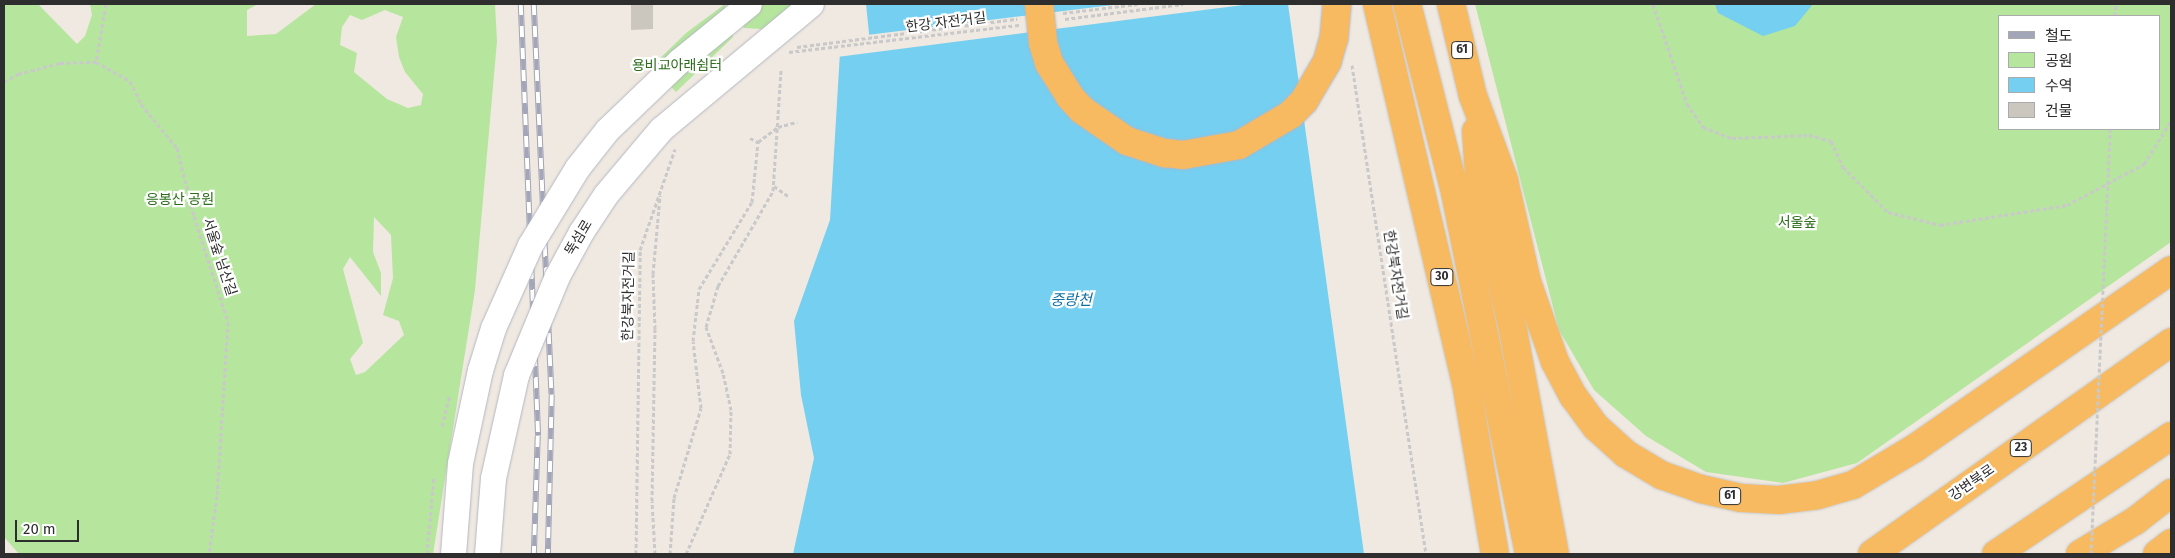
<!DOCTYPE html>
<html>
<head>
<meta charset="utf-8">
<style>
  body { margin:0 }
  #map { position:relative; width:2175px; height:558px; overflow:hidden; background:#efe9e1; font-family:"Fira Sans","Noto Sans KR",sans-serif }
  div>[style] { position:absolute }
  .green>* { inset:0; background:#b6e59e }
  .water>* { inset:0; background:#75cff0 }
  .pier>* { inset:0; background:#efe9e1 }
  .building>* { inset:0; background:#cbc7bf }
  .path>* { height:3px; margin-top:-1.5px; transform-origin:0; background:repeating-linear-gradient(90deg,#c9c9c9 0 4px,transparent 0 6.5px) }
  .roads { filter:drop-shadow(0 0 1px #c9c9c9) drop-shadow(0 0 1px #c9c9c9) }
  .trunk>* { height:28px; margin:-14px; padding:0 14px; transform-origin:14px; border-radius:14px; background:#f8ba60 }
  .rail>* { height:5.5px; margin-top:-2.75px; transform-origin:0; background:repeating-linear-gradient(90deg,#fff 0 11px,#a3a6b8 0 22px); box-sizing:border-box; border-block:1px solid #a3a6b8 }
  .path-bridge>* { height:3px; margin-top:-1.5px; transform-origin:0; background:repeating-linear-gradient(90deg,#c9c9c9 0 4px,transparent 0 6.5px) }
  .bridges { filter:drop-shadow(0 0 1px #b4b7c1) drop-shadow(0 0 1px #b4b7c1) }
  .secondary-bridge>* { height:25px; margin:-12.5px; padding:0 12.5px; transform-origin:12.5px; border-radius:12.5px; background:#fff }
  .trunk-bridge>* { height:28px; margin:-14px; padding:0 14px; transform-origin:14px; border-radius:14px; background:#f8ba60 }
  span { translate:-50% -50%; white-space:nowrap; text-align:center; line-height:1.15; -webkit-text-stroke:4.5px #fff; paint-order:stroke }
  .shield-label span { padding:1px 4px; background:#fff; border:1px solid; border-radius:4px; -webkit-text-stroke-width:0 }
  .shield-label { font-size:12px; color:#2e2e2e; font-weight:700 }
  .street-label { font-size:14px; color:#2e2e2e }
  .park-label { font-size:14px; color:#2c6e1b }
  .water-label { font-size:15px; color:#0d6fa3; font-style:italic }
  .frame { position:absolute; inset:0; border:5px solid #2e2e2e; pointer-events:none }
  .legend { position:absolute; left:1998px; top:15px; width:162px; height:115px; box-sizing:border-box; background:#fff; border:1px solid #ababab; margin:0; padding:6px 9px; list-style:none; font-size:15px; color:#2e2e2e }
  .legend li { display:flex; align-items:center; gap:10px; height:25px }
  .legend b { width:25px; border:1px solid #ababab }
  .scale { position:absolute; left:15px; top:520px; width:64px; height:22px; box-sizing:border-box; border:2px solid #2e2e2e; border-top:0; padding-left:6px; font-size:15px; line-height:18px; white-space:nowrap; color:#2e2e2e; -webkit-text-stroke:4px #fff; paint-order:stroke }
</style>
</head>
<body>
<div id="map">
  <div class="green">
    <div style="clip-path:polygon(evenodd,4px 4px,38px 4px,77px 44px,85px 36px,92px 15px,90px 4px,258px 4px,247px 10px,247px 36px,276px 34px,316px 4px,495px 4px,497px 41px,475px 290px,433px 554px,19px 554px,4px 537px,4px 4px,385px 10px,403px 17px,396px 37px,399px 57px,405px 72px,423px 94px,421px 105px,408px 108px,387px 99px,354px 72px,357px 53px,340px 45px,342px 27px,350px 15px,362px 20px,385px 10px,4px 4px,374px 217px,391px 235px,393px 278px,383px 315px,399px 321px,404px 335px,365px 372px,356px 375px,350px 359px,363px 343px,343px 269px,350px 257px,381px 296px,381px 273px,373px 252px,374px 217px)"></div>
    <div style="clip-path:polygon(725px 4px,733px 37px,676px 92px,652px 66px,686px 33px)"></div>
    <div style="clip-path:polygon(735px 4px,817px 4px,762px 29px,744px 28px)"></div>
    <div style="clip-path:polygon(evenodd,1475px 4px,2171px 4px,2171px 242px,1857px 463px,1783px 483px,1706px 472px,1646px 436px,1594px 390px,1559px 330px,1475px 4px,1999px 16px,2159px 16px,2159px 129px,1999px 129px,1999px 16px)"></div>
  </div>
  <div class="water">
    <div style="clip-path:polygon(866px 4px,1288px 4px,1364px 554px,793px 554px,814px 458px,801px 395px,794px 321px,830px 220px,840px 52px,870px 43px)"></div>
    <div style="clip-path:polygon(1715px 4px,1813px 4px,1795px 26px,1763px 36px,1718px 13px)"></div>
  </div>
  <div class="pier">
    <div style="clip-path:polygon(1121px 4px,1251px 4px,837px 57px,839px 50px,868px 41px,867px 35px)"></div>
  </div>
  <div class="building">
    <div style="clip-path:polygon(631px 4px,653px 4px,653px 29px,631px 30px)"></div>
  </div>
  <div class="path">
    <div style="left:106px;top:4px;width:59px;rotate:99.8deg"></div>
    <div style="left:96px;top:62px;width:39px;rotate:29deg"></div>
    <div style="left:130px;top:81px;width:25px;rotate:64deg"></div>
    <div style="left:141px;top:104px;width:57px;rotate:50.7deg"></div>
    <div style="left:177px;top:148px;width:70px;rotate:76deg"></div>
    <div style="left:194px;top:216px;width:111px;rotate:72.2deg"></div>
    <div style="left:228px;top:322px;width:174px;rotate:93.6deg"></div>
    <div style="left:217px;top:496px;width:59px;rotate:97.9deg"></div>
    <div style="left:1653px;top:4px;width:106px;rotate:71.2deg"></div>
    <div style="left:1687px;top:104px;width:28px;rotate:55deg"></div>
    <div style="left:1703px;top:127px;width:31px;rotate:21deg"></div>
    <div style="left:1732px;top:138px;width:77px;rotate:-2.2deg"></div>
    <div style="left:1809px;top:135px;width:23px;rotate:15deg"></div>
    <div style="left:1831px;top:141px;width:29px;rotate:65deg"></div>
    <div style="left:1843px;top:167px;width:64px;rotate:45deg"></div>
    <div style="left:1888px;top:212px;width:54px;rotate:14deg"></div>
    <div style="left:1940px;top:225px;width:129px;rotate:-8.9deg"></div>
    <div style="left:2067px;top:205px;width:87px;rotate:-28deg"></div>
    <div style="left:2144px;top:164px;width:51px;rotate:-57.9deg"></div>
    <div style="left:1063px;top:13px;width:75px;rotate:-6.9deg"></div>
    <div style="left:2115px;top:16px;width:12px;rotate:-85deg"></div>
    <div style="left:1065px;top:19px;width:119px;rotate:-7.2deg"></div>
    <div style="left:797px;top:47px;width:222px;rotate:-7.3deg"></div>
    <div style="left:789px;top:52px;width:232px;rotate:-6.7deg"></div>
    <div style="left:1352px;top:65px;width:495px;rotate:81.4deg"></div>
    <div style="left:4px;top:82px;width:16px;rotate:-30deg"></div>
    <div style="left:18px;top:74px;width:43px;rotate:-14.7deg"></div>
    <div style="left:60px;top:63px;width:36px;rotate:-2deg"></div>
    <div style="left:750px;top:138px;width:9px;rotate:27deg"></div>
    <div style="left:774px;top:186px;width:19px;rotate:35deg"></div>
    <div style="left:636px;top:554px;width:304px;rotate:-89.2deg"></div>
    <div style="left:640px;top:250px;width:107px;rotate:-70.9deg"></div>
    <div style="left:655px;top:554px;width:53px;rotate:-93.2deg"></div>
    <div style="left:652px;top:501px;width:172px;rotate:-89deg"></div>
    <div style="left:655px;top:329px;width:55px;rotate:-92.1deg"></div>
    <div style="left:653px;top:274px;width:79px;rotate:-84.9deg"></div>
    <div style="left:670px;top:554px;width:56px;rotate:-85.9deg"></div>
    <div style="left:674px;top:498px;width:94px;rotate:-73.3deg"></div>
    <div style="left:701px;top:408px;width:67px;rotate:-96.8deg"></div>
    <div style="left:693px;top:341px;width:52px;rotate:-83.4deg"></div>
    <div style="left:699px;top:289px;width:102px;rotate:-58.7deg"></div>
    <div style="left:752px;top:202px;width:60px;rotate:-84.3deg"></div>
    <div style="left:758px;top:142px;width:25px;rotate:-37deg"></div>
    <div style="left:778px;top:127px;width:20px;rotate:-15deg"></div>
    <div style="left:686px;top:554px;width:109px;rotate:-66.3deg"></div>
    <div style="left:730px;top:454px;width:44px;rotate:-88.7deg"></div>
    <div style="left:731px;top:410px;width:38px;rotate:-102deg"></div>
    <div style="left:723px;top:373px;width:49px;rotate:-110.3deg"></div>
    <div style="left:706px;top:327px;width:43px;rotate:-73.7deg"></div>
    <div style="left:718px;top:286px;width:110px;rotate:-59.9deg"></div>
    <div style="left:773px;top:191px;width:121px;rotate:-86.2deg"></div>
  </div>
  <div class="roads">
    <div class="trunk">
      <div style="left:1377px;top:4px;width:389px;rotate:76.8deg"></div>
      <div style="left:1466px;top:383px;width:173px;rotate:80.4deg"></div>
      <div style="left:1407px;top:4px;width:195px;rotate:75.7deg"></div>
      <div style="left:1455px;top:193px;width:369px;rotate:78.4deg"></div>
      <div style="left:1451px;top:4px;width:95px;rotate:76.6deg"></div>
      <div style="left:1473px;top:96px;width:90px;rotate:69.7deg"></div>
      <div style="left:1504px;top:180px;width:105px;rotate:77.3deg"></div>
      <div style="left:1527px;top:282px;width:85px;rotate:70.7deg"></div>
      <div style="left:1555px;top:362px;width:40px;rotate:62deg"></div>
      <div style="left:1574px;top:397px;width:37px;rotate:54deg"></div>
      <div style="left:1596px;top:427px;width:40px;rotate:42deg"></div>
      <div style="left:1626px;top:454px;width:41px;rotate:31deg"></div>
      <div style="left:1661px;top:475px;width:42px;rotate:19.3deg"></div>
      <div style="left:1701px;top:489px;width:41px;rotate:12.7deg"></div>
      <div style="left:1741px;top:498px;width:38px;rotate:3deg"></div>
      <div style="left:1779px;top:500px;width:39px;rotate:-7deg"></div>
      <div style="left:1818px;top:495px;width:36px;rotate:-16deg"></div>
      <div style="left:1853px;top:485px;width:72px;rotate:-30.8deg"></div>
      <div style="left:1915px;top:448px;width:312px;rotate:-34.8deg"></div>
      <div style="left:1476px;top:131px;width:57px;rotate:86deg"></div>
      <div style="left:1480px;top:188px;width:146px;rotate:76.9deg"></div>
      <div style="left:1513px;top:330px;width:228px;rotate:79.4deg"></div>
      <div style="left:1872px;top:554px;width:367px;rotate:-35.3deg"></div>
      <div style="left:1996px;top:554px;width:211px;rotate:-34deg"></div>
      <div style="left:2080px;top:554px;width:64px;rotate:-31deg"></div>
      <div style="left:2135px;top:521px;width:46px;rotate:-37.9deg"></div>
      <div style="left:2157px;top:554px;width:18px;rotate:-38deg"></div>
    </div>
  </div>
  <div class="rail">
    <div style="left:521px;top:4px;width:432px;rotate:87.7deg"></div>
    <div style="left:538px;top:436px;width:118px;rotate:91.9deg"></div>
    <div style="left:534px;top:4px;width:391px;rotate:87.4deg"></div>
    <div style="left:552px;top:395px;width:159px;rotate:91.4deg"></div>
  </div>
  <div class="path-bridge">
    <div style="left:442px;top:426px;width:30px;rotate:-76deg"></div>
    <div style="left:427px;top:554px;width:78px;rotate:-84.9deg"></div>
    <div style="left:2091px;top:554px;width:425px;rotate:-87.4deg"></div>
  </div>
  <div class="bridges">
    <div class="secondary-bridge">
      <div style="left:453px;top:554px;width:91px;rotate:-85.6deg"></div>
      <div style="left:460px;top:463px;width:95px;rotate:-77.9deg"></div>
      <div style="left:480px;top:370px;width:44px;rotate:-72.8deg"></div>
      <div style="left:493px;top:328px;width:91px;rotate:-66deg"></div>
      <div style="left:530px;top:245px;width:90px;rotate:-58.6deg"></div>
      <div style="left:577px;top:168px;width:48px;rotate:-51.7deg"></div>
      <div style="left:607px;top:130px;width:100px;rotate:-43.8deg"></div>
      <div style="left:679px;top:61px;width:90px;rotate:-39.2deg"></div>
      <div style="left:487px;top:554px;width:76px;rotate:-85.5deg"></div>
      <div style="left:493px;top:478px;width:106px;rotate:-77.4deg"></div>
      <div style="left:516px;top:375px;width:107px;rotate:-67.5deg"></div>
      <div style="left:557px;top:276px;width:50px;rotate:-61.4deg"></div>
      <div style="left:581px;top:232px;width:45px;rotate:-56.7deg"></div>
      <div style="left:606px;top:194px;width:85px;rotate:-49.8deg"></div>
      <div style="left:661px;top:129px;width:195px;rotate:-39.8deg"></div>
    </div>
    <div class="trunk-bridge">
      <div style="left:1039px;top:4px;width:39px;rotate:84deg"></div>
      <div style="left:1043px;top:43px;width:21px;rotate:73deg"></div>
      <div style="left:1049px;top:63px;width:40px;rotate:58deg"></div>
      <div style="left:1070px;top:97px;width:18px;rotate:47deg"></div>
      <div style="left:1082px;top:110px;width:55px;rotate:34.6deg"></div>
      <div style="left:1127px;top:141px;width:40px;rotate:18deg"></div>
      <div style="left:1165px;top:153px;width:18px;rotate:6deg"></div>
      <div style="left:1183px;top:155px;width:57px;rotate:-10.1deg"></div>
      <div style="left:1239px;top:145px;width:59px;rotate:-30.5deg"></div>
      <div style="left:1290px;top:115px;width:20px;rotate:-45deg"></div>
      <div style="left:1304px;top:101px;width:45px;rotate:-59.5deg"></div>
      <div style="left:1327px;top:62px;width:25px;rotate:-74deg"></div>
      <div style="left:1334px;top:38px;width:34px;rotate:-85deg"></div>
    </div>
  </div>
  <div class="shield-label">
    <span style="left:1462px;top:50px">61</span>
    <span style="left:1442px;top:277px">30</span>
    <span style="left:2021px;top:448px">23</span>
    <span style="left:1730px;top:496px">61</span>
  </div>
  <div class="street-label">
    <span style="left:946px;top:23px;rotate:-7deg">한강 자전거길</span>
    <span style="left:579px;top:238px;rotate:-59deg">뚝섬로</span>
    <span style="left:219px;top:257px;rotate:72deg">서울숲 남산길</span>
    <span style="left:1395px;top:275px;rotate:81deg">한강북자전거길</span>
    <span style="left:629px;top:296px;rotate:-89deg">한강북자전거길</span>
    <span style="left:1972px;top:483px;rotate:-35deg">강변북로</span>
  </div>
  <div class="park-label">
    <span style="left:677px;top:66px">용비교아래쉼터</span>
    <span style="left:180px;top:200px">응봉산 공원</span>
    <span style="left:1797px;top:223px">서울숲</span>
  </div>
  <div class="water-label">
    <span style="left:1071px;top:301px">중랑천</span>
  </div>
  <div class="frame"></div>
  <ul class="legend">
  <li><b style="height:6px;background:#a3a6b8"></b>철도</li>
  <li><b style="height:14px;background:#b6e59e"></b>공원</li>
  <li><b style="height:14px;background:#75cff0"></b>수역</li>
  <li><b style="height:14px;background:#cbc7bf"></b>건물</li>
  </ul>
  <div class="scale">20 m</div>
</div>
</body>
</html>
